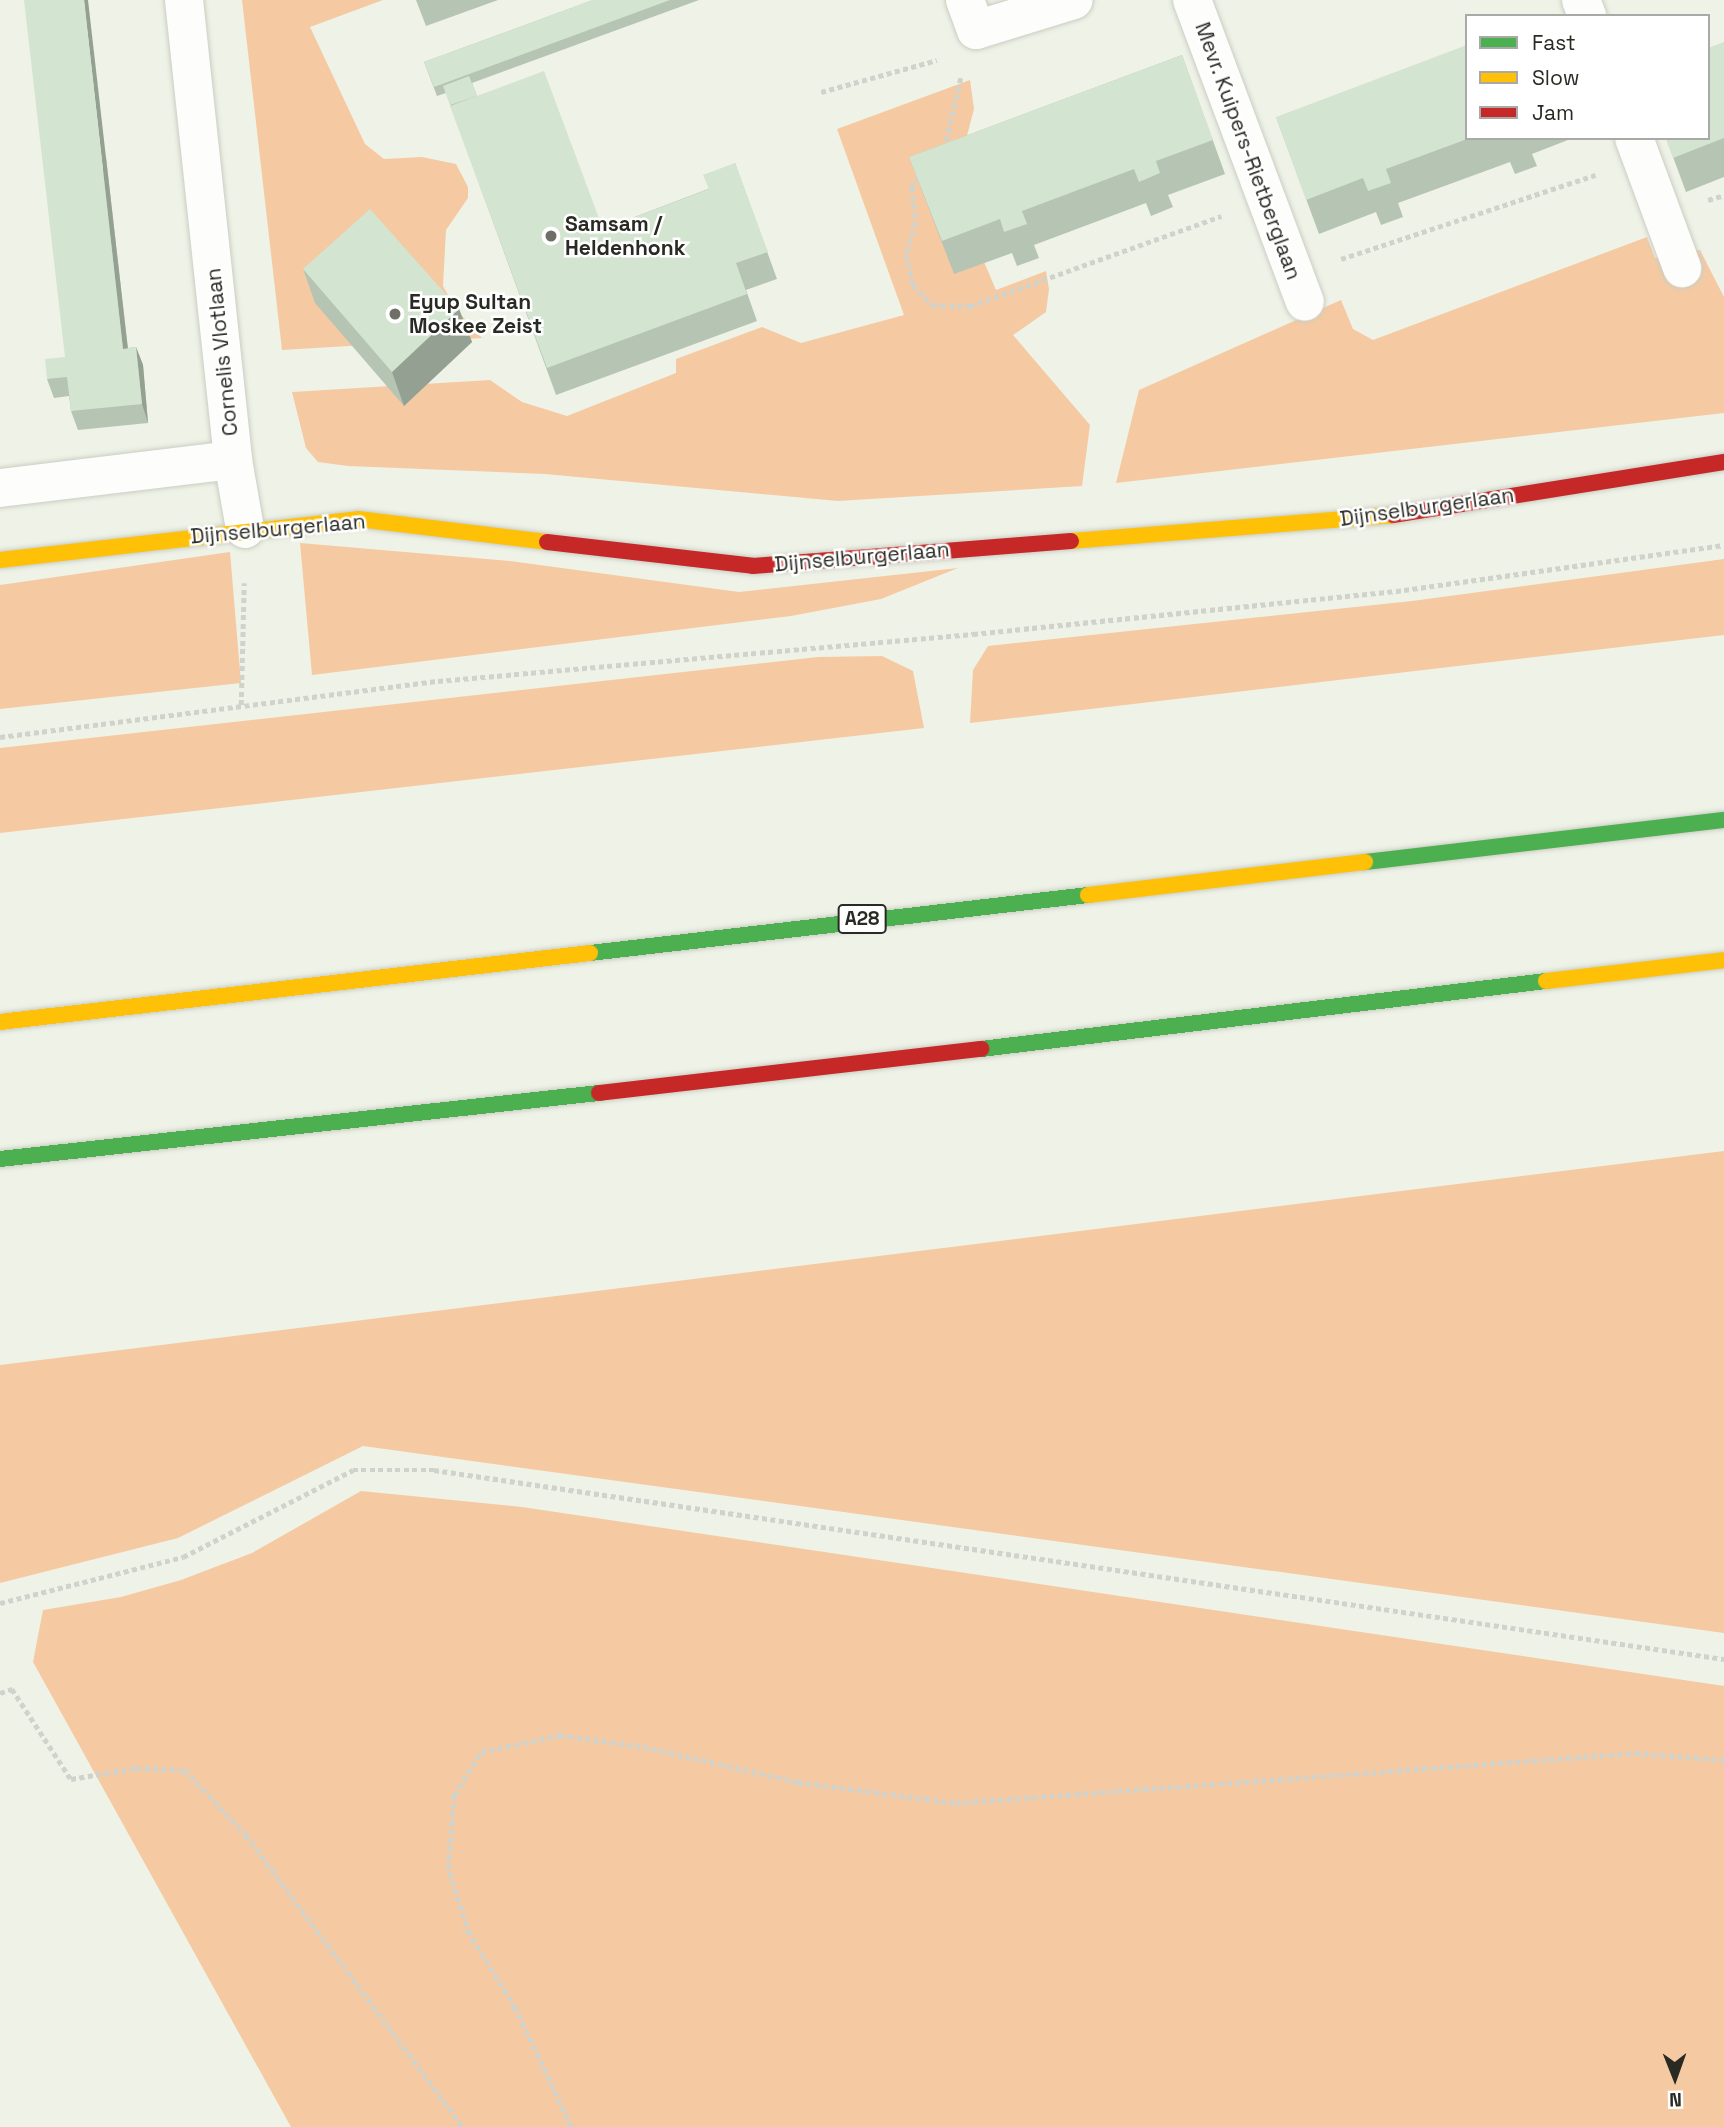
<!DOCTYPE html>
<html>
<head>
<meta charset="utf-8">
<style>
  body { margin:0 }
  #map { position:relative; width:1724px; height:2127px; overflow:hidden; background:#eff2e7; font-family:"Space Grotesk",sans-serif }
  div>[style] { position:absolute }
  .forest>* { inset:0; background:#f5caa2 }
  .path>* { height:4.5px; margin-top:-2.25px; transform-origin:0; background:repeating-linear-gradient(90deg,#d0d2cc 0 5px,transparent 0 8.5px) }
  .roads { filter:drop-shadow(0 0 2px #cacdc3) drop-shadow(0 0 2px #cacdc3) }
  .street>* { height:38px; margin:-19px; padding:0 19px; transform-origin:19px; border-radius:19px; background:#fdfdfb }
  .fast>* { height:16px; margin:-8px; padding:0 8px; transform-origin:8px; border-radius:8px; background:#4caf50 }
  .slow>* { height:16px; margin:-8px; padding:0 8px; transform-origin:8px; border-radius:8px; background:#ffc107 }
  .jam>* { height:16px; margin:-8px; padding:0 8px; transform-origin:8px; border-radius:8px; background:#c62828 }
  .wall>* { inset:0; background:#b5c4b3 }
  .shaded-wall>* { inset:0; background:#94a092 }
  .building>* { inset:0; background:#d3e4d0 }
  .dots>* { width:19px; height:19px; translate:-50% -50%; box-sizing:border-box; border:4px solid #fff; border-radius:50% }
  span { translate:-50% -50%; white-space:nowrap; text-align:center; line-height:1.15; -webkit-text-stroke:5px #fff; paint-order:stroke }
  .shield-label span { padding:2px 5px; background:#fff; border:2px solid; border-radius:5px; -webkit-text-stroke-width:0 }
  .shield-label { font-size:19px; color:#292a23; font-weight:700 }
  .street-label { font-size:21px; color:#292a23 }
  .poi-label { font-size:21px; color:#292a23; font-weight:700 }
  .left { translate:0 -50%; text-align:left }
  .legend { position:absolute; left:1465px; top:14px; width:245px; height:126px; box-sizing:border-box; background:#fff; border:2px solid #a9aaa7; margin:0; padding:9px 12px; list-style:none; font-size:21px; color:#292a23 }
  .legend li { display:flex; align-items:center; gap:14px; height:35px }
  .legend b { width:35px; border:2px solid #a9aaa7 }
  .north { position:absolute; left:1640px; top:2043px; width:70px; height:70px; -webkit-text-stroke:5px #fff; paint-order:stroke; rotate:179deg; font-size:19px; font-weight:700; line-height:28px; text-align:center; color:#292a23 }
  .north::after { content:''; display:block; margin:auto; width:24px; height:32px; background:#292a23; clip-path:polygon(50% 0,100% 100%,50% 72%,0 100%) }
</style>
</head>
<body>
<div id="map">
  <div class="forest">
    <div style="clip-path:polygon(242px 0,383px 0,310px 27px,365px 144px,384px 159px,422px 157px,456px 164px,468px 187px,468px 198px,446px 230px,443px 286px,455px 308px,482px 338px,282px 350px)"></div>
    <div style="clip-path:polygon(970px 80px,974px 109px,953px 189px,996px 290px,1046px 271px,1049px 289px,1046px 312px,1013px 335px,1090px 425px,1082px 486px,838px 501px,545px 474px,348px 466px,318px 462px,306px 448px,292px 392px,490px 380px,522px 402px,567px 416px,676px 373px,676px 359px,762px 327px,801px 343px,904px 315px,837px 129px)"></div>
    <div style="clip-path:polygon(1647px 237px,1655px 258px,1700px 250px,1724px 297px,1724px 413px,1116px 483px,1139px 390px,1341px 300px,1353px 329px,1373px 340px)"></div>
    <div style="clip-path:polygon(300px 543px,510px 561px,739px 592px,958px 568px,881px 599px,791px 616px,312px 675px)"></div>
    <div style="clip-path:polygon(230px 552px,241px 683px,0 709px,0 585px)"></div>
    <div style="clip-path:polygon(1724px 559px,1724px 635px,970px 723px,973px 670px,988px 646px,1412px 601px)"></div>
    <div style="clip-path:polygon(882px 656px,913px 671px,924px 728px,0 833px,0 748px,818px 657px)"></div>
    <div style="clip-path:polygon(1724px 1151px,1724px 1633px,363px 1446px,178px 1538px,0 1583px,0 1365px)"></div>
    <div style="clip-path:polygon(361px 1491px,522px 1507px,1724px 1686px,1724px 2127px,291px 2127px,33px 1662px,43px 1610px,121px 1597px,181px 1580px,252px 1553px)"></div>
  </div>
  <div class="path">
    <div style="left:821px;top:92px;width:120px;rotate:-15.4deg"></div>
    <div style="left:944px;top:149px;width:75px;rotate:-76.9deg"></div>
    <div style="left:920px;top:177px;width:13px;rotate:129deg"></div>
    <div style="left:912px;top:187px;width:35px;rotate:83deg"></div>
    <div style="left:916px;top:222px;width:34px;rotate:107deg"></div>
    <div style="left:906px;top:254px;width:32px;rotate:77deg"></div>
    <div style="left:913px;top:285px;width:28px;rotate:46deg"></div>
    <div style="left:932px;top:305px;width:38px;rotate:2deg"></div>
    <div style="left:970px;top:306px;width:267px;rotate:-19.7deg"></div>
    <div style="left:1708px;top:200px;width:17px;rotate:-17deg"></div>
    <div style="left:1341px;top:259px;width:268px;rotate:-18.3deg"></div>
    <div style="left:241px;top:705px;width:122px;rotate:-88.6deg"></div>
    <div style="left:0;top:737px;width:442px;rotate:-7.3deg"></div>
    <div style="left:438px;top:681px;width:537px;rotate:-5.02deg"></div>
    <div style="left:973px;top:634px;width:433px;rotate:-5.8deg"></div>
    <div style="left:1404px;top:590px;width:323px;rotate:-8deg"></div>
    <div style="left:0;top:1603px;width:189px;rotate:-14.1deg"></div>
    <div style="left:183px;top:1557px;width:191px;rotate:-27.1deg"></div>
    <div style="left:353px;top:1470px;width:81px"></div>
    <div style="left:434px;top:1470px;width:1304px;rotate:8.34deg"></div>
    <div style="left:0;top:1693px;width:13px;rotate:-18deg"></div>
    <div style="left:12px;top:1689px;width:108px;rotate:56.8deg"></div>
    <div style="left:71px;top:1779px;width:66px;rotate:-9.6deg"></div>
    <div style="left:136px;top:1768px;width:49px;rotate:2.3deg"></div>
    <div style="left:185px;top:1770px;width:89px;rotate:46.8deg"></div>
    <div style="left:246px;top:1835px;width:364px;rotate:53.4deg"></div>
    <div style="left:571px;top:2127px;width:132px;rotate:-115.2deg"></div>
    <div style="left:515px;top:2008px;width:87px;rotate:-121.9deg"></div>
    <div style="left:469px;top:1934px;width:69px;rotate:-107.7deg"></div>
    <div style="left:448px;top:1868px;width:73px;rotate:-85.3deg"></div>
    <div style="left:454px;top:1795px;width:51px;rotate:-57.9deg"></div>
    <div style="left:481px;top:1752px;width:81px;rotate:-12.1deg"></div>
    <div style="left:560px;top:1735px;width:85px;rotate:8.1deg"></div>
    <div style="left:644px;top:1747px;width:158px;rotate:12.8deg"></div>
    <div style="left:798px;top:1782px;width:159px;rotate:7.6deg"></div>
    <div style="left:956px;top:1803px;width:681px;rotate:-4.21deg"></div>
    <div style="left:1635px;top:1753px;width:89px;rotate:4.5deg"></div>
  </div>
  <div class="roads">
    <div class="street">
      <div style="left:184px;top:0;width:463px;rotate:83.9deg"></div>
      <div style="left:233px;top:460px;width:70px;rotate:80.1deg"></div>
      <div style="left:965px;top:0;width:32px;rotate:70deg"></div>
      <div style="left:976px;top:30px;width:102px;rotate:-17deg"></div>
      <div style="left:1192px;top:0;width:322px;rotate:69.5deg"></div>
      <div style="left:1581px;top:0;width:17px;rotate:69deg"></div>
      <div style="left:1634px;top:138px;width:139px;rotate:69.7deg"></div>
      <div style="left:0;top:488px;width:235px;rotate:-6.9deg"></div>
    </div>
    <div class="fast">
      <div style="left:1365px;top:862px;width:361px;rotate:-6.7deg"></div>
      <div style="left:590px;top:953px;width:501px;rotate:-6.64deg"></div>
      <div style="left:981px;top:1049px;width:569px;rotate:-6.86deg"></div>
      <div style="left:0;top:1159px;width:603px;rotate:-6.29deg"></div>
    </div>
    <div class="slow">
      <div style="left:1071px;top:541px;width:323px;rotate:-4.6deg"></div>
      <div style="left:0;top:560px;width:360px;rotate:-6.5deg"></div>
      <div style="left:358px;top:519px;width:190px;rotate:6.9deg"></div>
      <div style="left:1088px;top:895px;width:279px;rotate:-6.8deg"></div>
      <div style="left:1546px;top:981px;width:179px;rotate:-6.7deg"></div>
      <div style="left:0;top:1022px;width:594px;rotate:-6.67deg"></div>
    </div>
    <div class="jam">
      <div style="left:1393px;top:515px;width:335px;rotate:-9.1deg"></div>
      <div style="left:547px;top:542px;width:207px;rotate:6.6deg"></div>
      <div style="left:753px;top:566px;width:319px;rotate:-4.5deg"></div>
      <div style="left:599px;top:1093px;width:385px;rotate:-6.6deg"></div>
    </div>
  </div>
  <div class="wall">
    <div style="clip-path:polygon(416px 0,498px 0,426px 26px)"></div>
    <div style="clip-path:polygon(593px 0,699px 0,472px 83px,477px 96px,603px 229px,708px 189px,735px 163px,777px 279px,746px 290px,757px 321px,556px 395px,446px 93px,437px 96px,424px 62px)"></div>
    <div style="clip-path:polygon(1724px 42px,1724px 177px,1686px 192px,1666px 138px)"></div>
    <div style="clip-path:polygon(1182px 55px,1225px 174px,1168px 195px,1173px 207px,1151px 216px,1146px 203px,1034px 245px,1039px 258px,1017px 266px,1012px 253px,954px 274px,909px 157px)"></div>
    <div style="clip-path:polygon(1276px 117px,1467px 138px,1573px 138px,1532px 154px,1537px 166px,1515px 174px,1510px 162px,1398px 203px,1403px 217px,1381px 225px,1376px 212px,1319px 234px)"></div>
    <div style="clip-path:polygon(106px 157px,128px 348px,136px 347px,143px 365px,148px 423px,78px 430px,71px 411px,69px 396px,54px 398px,47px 379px,65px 357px)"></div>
    <div style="clip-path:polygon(303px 269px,459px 309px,472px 342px,404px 406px,315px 303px)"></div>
  </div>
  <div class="shaded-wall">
    <div style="clip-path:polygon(84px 0,88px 0,130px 368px,123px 349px)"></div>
    <div style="clip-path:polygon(459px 309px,472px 342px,404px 406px,392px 372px)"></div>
    <div style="clip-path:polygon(136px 347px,143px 365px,148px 423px,142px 404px)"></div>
  </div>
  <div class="building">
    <div style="clip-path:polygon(24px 0,84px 0,123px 349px,136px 347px,142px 404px,71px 411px,67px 377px,47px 379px,45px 359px,65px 357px)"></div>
    <div style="clip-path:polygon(593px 0,670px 0,434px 87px,424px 62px)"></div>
    <div style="clip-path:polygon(1724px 42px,1724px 138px,1673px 158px,1666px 138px,1708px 138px,1708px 48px)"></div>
    <div style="clip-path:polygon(1467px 45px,1467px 138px,1470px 138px,1386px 169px,1391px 183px,1368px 191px,1363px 178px,1306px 200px,1276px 117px)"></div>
    <div style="clip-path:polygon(1182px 55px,1213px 140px,1156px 161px,1160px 173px,1139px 182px,1134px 169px,1022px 211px,1027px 224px,1004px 232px,1000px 219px,942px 241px,909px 157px)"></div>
    <div style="clip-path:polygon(544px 71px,603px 229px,709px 189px,703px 175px,735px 163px,768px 252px,736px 263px,747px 294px,547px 368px,450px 106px)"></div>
    <div style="clip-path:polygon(469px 76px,477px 96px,450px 105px,443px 86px)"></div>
    <div style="clip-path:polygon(370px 209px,459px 309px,392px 372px,303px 269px)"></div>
  </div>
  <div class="dots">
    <div style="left:551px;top:236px;background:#6e7068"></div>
    <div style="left:395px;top:314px;background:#6e7068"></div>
  </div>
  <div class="shield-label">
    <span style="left:862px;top:919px">A28</span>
  </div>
  <div class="street-label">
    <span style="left:1248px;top:151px;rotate:70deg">Mevr. Kuipers-Rietberglaan</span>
    <span style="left:222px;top:352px;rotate:-96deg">Cornelis Vlotlaan</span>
    <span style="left:1427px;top:507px;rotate:-8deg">Dijnselburgerlaan</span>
    <span style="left:278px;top:529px;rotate:-5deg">Dijnselburgerlaan</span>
    <span style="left:862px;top:557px;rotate:-5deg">Dijnselburgerlaan</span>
  </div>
  <div class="poi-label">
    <span class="left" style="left:565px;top:236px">Samsam /<br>Heldenhonk</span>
    <span class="left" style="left:409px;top:314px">Eyup Sultan<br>Moskee Zeist</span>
  </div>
  <ul class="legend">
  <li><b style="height:9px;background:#4caf50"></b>Fast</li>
  <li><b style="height:9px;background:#ffc107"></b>Slow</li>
  <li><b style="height:9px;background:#c62828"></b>Jam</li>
  </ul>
  <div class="north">N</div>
</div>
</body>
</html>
